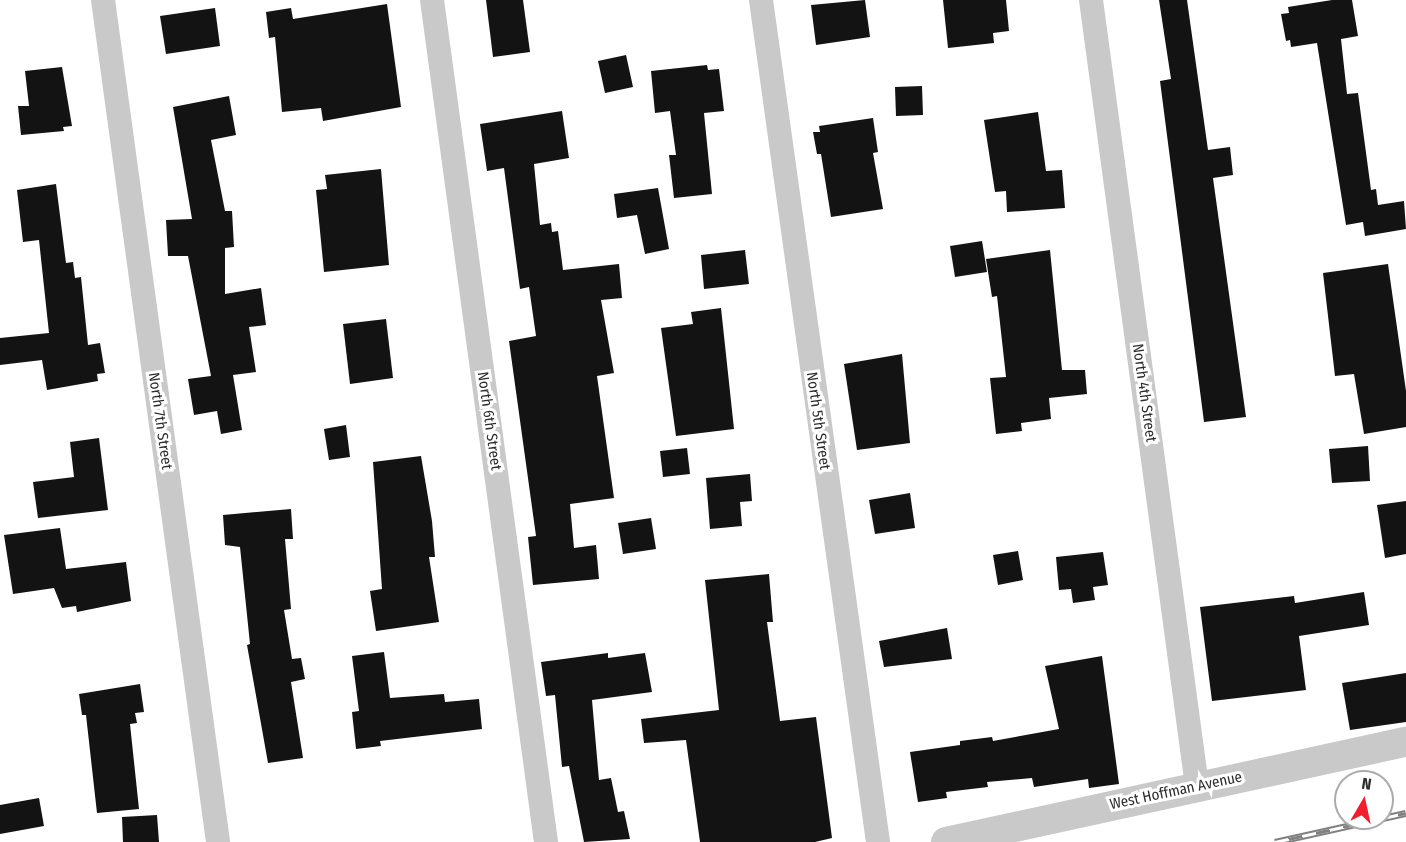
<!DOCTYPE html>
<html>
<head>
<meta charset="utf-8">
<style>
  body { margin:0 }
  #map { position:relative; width:1406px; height:842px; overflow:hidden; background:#fff; font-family:"Fira Sans Condensed",sans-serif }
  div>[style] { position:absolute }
  .building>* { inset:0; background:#131313 }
  .minor>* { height:24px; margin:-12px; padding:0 12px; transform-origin:12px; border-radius:12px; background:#c9c9c9 }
  .tertiary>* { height:30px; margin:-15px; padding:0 15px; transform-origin:15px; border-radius:15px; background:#c9c9c9 }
  .rail>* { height:7px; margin-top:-3.5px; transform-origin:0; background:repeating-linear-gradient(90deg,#fff 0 14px,#818181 0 28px); box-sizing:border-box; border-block:2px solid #818181 }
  span { translate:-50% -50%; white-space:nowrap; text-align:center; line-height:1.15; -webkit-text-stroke:6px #fff; paint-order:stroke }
  .street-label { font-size:15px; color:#2c2c2c }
  .north { position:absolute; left:1334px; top:770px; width:60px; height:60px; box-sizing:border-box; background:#fff; border:2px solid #ababab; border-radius:50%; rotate:9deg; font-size:16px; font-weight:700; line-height:24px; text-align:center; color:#2c2c2c }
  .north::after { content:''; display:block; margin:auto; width:21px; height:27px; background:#f21e2d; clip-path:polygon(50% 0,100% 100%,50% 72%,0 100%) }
</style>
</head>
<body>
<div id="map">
  <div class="building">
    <div style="clip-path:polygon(486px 0,523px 0,530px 52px,493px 57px)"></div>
    <div style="clip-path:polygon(865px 0,870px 37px,816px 45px,811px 5px)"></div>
    <div style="clip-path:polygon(943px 0,1006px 0,1009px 31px,993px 33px,994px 43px,948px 48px)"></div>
    <div style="clip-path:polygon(1159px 0,1187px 0,1208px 150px,1230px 147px,1233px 175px,1213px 178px,1246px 417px,1204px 422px,1160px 81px,1171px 79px)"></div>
    <div style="clip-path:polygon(1332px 0,1352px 0,1358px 36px,1341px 39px,1347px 94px,1358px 93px,1371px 190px,1376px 189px,1378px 205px,1404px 201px,1406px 229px,1365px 236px,1363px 222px,1346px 225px,1317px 43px,1291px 47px,1290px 40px,1286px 41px,1281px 14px,1289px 13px,1288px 7px)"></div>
    <div style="clip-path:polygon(387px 4px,401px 107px,323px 121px,321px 108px,282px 112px,275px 37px,269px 38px,266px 12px,291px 8px,293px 19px)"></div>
    <div style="clip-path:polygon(215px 8px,220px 46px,166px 54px,160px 16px)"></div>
    <div style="clip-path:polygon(626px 55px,633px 87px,605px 93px,598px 61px)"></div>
    <div style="clip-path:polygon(707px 65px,708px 70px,719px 69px,724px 111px,704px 113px,712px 194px,674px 198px,669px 155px,676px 155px,670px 111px,655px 113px,651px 71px)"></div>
    <div style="clip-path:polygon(62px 67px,72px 126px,63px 127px,64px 131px,21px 135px,18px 106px,29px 106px,25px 71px)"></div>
    <div style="clip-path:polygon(922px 86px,923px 115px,896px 116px,895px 87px)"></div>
    <div style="clip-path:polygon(229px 96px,236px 135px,211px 140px,225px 211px,232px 211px,234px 247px,225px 248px,225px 294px,261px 288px,266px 325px,249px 327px,256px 372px,233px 375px,242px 430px,221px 434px,217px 411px,194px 415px,188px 379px,211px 376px,188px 256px,168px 256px,166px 220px,192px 219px,173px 107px)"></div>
    <div style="clip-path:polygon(562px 111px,569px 158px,534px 164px,540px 225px,551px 223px,552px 232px,558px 231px,563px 270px,619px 264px,622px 298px,601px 300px,614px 373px,597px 376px,614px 498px,570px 504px,574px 548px,596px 545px,599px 579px,533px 585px,528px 537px,536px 536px,509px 341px,536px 336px,529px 287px,520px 289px,504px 168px,487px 171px,480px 124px)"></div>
    <div style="clip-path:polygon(1038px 112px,1046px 171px,1062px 170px,1065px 208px,1007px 212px,1006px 191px,995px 192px,984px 120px)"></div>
    <div style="clip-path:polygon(873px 118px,878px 152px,873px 153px,883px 209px,831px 217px,821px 154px,817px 154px,813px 132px,820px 132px,819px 126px)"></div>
    <div style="clip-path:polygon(381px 169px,389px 265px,324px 272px,316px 190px,327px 189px,325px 175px)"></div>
    <div style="clip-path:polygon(56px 184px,66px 263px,73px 262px,75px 278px,81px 277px,88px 345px,100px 343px,105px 373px,97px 374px,98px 381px,47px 390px,42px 360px,0 365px,0 338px,49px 333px,39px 240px,23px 242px,17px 190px)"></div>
    <div style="clip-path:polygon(658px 188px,669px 249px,645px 254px,637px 215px,617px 218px,614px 194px)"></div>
    <div style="clip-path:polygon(982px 241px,987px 272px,955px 277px,950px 246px)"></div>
    <div style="clip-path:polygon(745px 250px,749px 284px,704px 289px,701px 255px)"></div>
    <div style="clip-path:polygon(1050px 250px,1062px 370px,1085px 370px,1087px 394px,1049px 398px,1051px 419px,1021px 423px,1022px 431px,996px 434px,990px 378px,1006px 377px,997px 296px,992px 297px,986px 259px)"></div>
    <div style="clip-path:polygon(1388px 264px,1406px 391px,1406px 427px,1364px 434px,1354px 374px,1335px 376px,1323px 273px)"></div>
    <div style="clip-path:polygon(721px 308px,734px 429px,676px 436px,661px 328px,693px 324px,691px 312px)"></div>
    <div style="clip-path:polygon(386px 319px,393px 378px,350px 384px,343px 324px)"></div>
    <div style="clip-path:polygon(902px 354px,910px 443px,857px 450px,844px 364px)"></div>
    <div style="clip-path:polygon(346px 425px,350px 457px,329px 460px,324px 429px)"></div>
    <div style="clip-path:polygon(99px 438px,108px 510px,38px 518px,33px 482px,74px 477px,70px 442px)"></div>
    <div style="clip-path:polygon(1368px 446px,1370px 481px,1332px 483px,1329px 449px)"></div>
    <div style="clip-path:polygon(687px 448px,690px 474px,663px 477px,660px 451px)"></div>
    <div style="clip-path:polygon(421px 456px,432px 521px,435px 557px,429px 557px,439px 622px,376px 631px,370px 591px,382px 589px,373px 462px)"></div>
    <div style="clip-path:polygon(750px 474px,752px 501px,740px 502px,742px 526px,710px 529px,706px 478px)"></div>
    <div style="clip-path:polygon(910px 493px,915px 528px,875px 534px,869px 500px)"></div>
    <div style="clip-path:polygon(1406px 501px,1406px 554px,1385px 558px,1377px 505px)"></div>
    <div style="clip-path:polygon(291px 509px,293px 539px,285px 539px,291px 609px,284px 610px,292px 659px,301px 658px,305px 679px,291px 682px,303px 758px,268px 763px,247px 645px,250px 644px,240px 547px,225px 545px,223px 515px)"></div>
    <div style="clip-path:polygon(651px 518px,656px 549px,623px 554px,618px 523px)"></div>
    <div style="clip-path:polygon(60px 528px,66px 569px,126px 562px,131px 601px,77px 612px,76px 606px,62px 608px,54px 588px,13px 594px,4px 535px)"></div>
    <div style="clip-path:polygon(1018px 551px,1023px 580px,998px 585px,993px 555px)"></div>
    <div style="clip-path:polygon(1103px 552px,1108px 585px,1093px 587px,1095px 600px,1073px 603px,1071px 589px,1059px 590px,1056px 557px)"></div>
    <div style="clip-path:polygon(769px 574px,773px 622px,767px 622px,780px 721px,816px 717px,832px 838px,815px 842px,700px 842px,686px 740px,644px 743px,641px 719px,719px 710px,705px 580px)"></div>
    <div style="clip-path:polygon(1364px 592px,1369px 625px,1299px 636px,1306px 690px,1212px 701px,1200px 607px,1294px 596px,1295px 603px)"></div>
    <div style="clip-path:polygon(947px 628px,952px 659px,884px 667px,879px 641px)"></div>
    <div style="clip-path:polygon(384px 652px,390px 698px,444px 694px,445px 702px,479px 699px,482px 729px,380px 741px,381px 746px,356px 749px,352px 712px,359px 711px,352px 656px)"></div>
    <div style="clip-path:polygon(608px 653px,608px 658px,645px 653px,652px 692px,592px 700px,599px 780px,611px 778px,618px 812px,624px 811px,630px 839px,584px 842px,569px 766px,562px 767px,555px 695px,546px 696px,541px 662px)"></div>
    <div style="clip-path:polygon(1102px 656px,1119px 784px,1089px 788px,1088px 779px,1034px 787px,1032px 778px,987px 782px,988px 787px,946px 792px,947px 798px,918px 802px,910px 752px,960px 745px,960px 741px,992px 737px,993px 741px,1059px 729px,1045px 666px)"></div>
    <div style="clip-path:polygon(1406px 673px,1406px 722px,1350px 730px,1342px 683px)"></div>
    <div style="clip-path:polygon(140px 684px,144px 712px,135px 713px,137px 723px,130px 724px,139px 809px,97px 813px,86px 715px,82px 715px,79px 694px)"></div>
    <div style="clip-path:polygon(39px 798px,44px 826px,0 834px,0 805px)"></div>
    <div style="clip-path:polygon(157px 815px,159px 842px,123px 842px,122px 817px)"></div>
  </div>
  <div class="minor">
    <div style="left:103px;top:0;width:850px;rotate:82.22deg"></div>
    <div style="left:432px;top:0;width:850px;rotate:82.29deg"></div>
    <div style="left:761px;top:0;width:850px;rotate:82.09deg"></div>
    <div style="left:1091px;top:0;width:793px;rotate:82.32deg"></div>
  </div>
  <div class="tertiary">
    <div style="left:946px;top:842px;width:471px;rotate:-12.3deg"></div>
  </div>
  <div class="rail">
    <div style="left:1275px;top:842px;width:134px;rotate:-12.5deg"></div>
  </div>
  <div class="street-label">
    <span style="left:1144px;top:393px;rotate:82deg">North 4th Street</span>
    <span style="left:160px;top:421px;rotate:82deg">North 7th Street</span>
    <span style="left:489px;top:421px;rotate:82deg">North 6th Street</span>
    <span style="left:818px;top:421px;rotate:82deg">North 5th Street</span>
    <span style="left:1176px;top:791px;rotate:-12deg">West Hoffman Avenue</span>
  </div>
  <div class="north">N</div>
</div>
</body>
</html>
